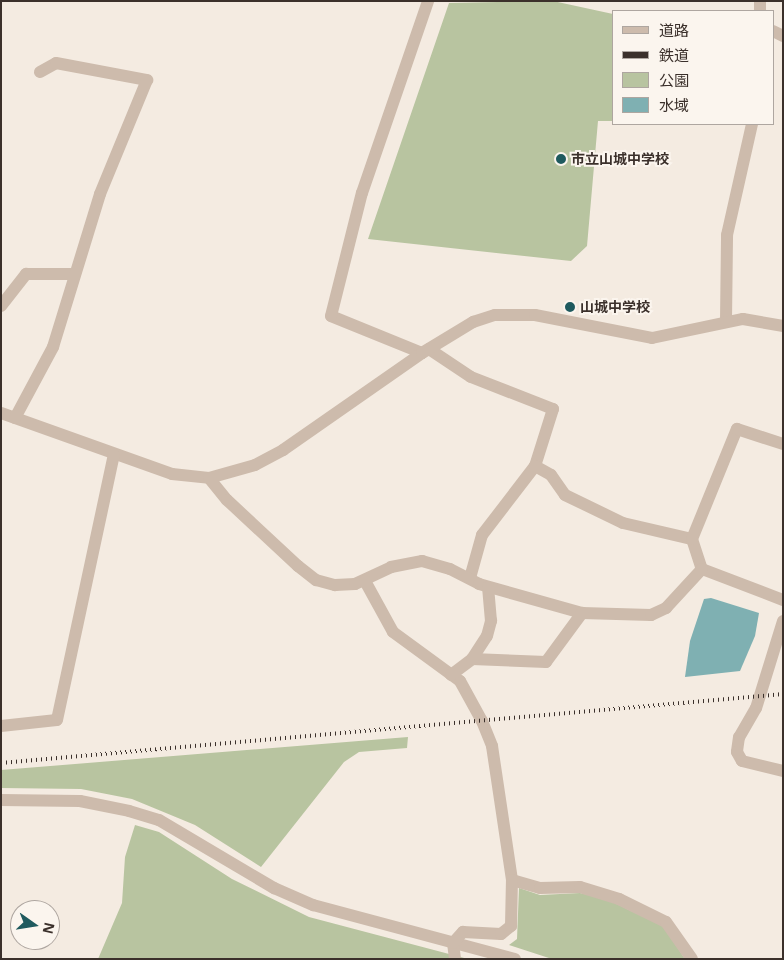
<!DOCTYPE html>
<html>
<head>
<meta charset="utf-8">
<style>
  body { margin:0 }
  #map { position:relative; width:784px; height:960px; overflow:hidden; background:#f4ebe1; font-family:"Noto Sans","Noto Sans JP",sans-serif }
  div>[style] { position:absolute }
  .green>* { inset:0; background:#b8c4a0 }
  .water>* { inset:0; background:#7fb0b2 }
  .minor>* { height:12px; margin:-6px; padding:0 6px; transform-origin:6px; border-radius:6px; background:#cdbbac }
  .rail>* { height:4px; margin-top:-2px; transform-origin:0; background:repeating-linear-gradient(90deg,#3b302b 0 1px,transparent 0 5px) }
  .dots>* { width:14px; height:14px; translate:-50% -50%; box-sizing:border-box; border:2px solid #fbf5ee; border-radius:50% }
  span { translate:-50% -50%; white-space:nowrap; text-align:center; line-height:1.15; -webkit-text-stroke:4px #fbf5ee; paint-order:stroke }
  .poi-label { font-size:14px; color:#3b302b; font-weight:700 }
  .left { translate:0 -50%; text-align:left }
  .frame { position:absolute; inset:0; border:2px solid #3b302b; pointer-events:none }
  .legend { position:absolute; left:612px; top:10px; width:162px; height:115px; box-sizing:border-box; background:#fbf5ee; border:1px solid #aea6a0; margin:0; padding:6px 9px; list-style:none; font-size:15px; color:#3b302b }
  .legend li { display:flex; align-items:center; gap:10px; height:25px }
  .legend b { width:25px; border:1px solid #aea6a0 }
  .north { position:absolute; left:10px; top:900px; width:50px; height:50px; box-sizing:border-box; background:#fbf5ee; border:1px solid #aea6a0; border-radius:50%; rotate:103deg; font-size:14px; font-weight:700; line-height:20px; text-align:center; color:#3b302b }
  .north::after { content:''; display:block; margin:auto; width:18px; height:22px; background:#1f5a5e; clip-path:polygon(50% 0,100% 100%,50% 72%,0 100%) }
</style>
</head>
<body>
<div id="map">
  <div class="green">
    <div style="clip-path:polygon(553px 1px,613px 14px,613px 121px,598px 121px,587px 246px,571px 261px,368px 239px,449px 3px)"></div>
    <div style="clip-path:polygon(408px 737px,407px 748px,359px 752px,344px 762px,261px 867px,195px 825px,132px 799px,81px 789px,1px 788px,1px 770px)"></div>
    <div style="clip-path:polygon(135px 825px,159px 832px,232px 879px,309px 917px,468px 959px,98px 959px,122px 903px,125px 857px)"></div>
    <div style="clip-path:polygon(519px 888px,540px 895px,580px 893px,606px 899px,663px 926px,685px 959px,552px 959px,509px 945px,517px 939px)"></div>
  </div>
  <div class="water">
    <div style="clip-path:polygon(711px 598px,759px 613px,755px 636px,740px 671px,685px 677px,690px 641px,704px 599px)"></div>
  </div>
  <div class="minor">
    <div style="left:760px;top:1px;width:10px;rotate:90deg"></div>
    <div style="left:773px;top:31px;width:11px;rotate:27deg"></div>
    <div style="left:40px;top:72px;width:18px;rotate:-29deg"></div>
    <div style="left:56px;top:63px;width:93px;rotate:10.6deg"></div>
    <div style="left:1px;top:306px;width:41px;rotate:-52deg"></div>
    <div style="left:26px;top:274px;width:46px"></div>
    <div style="left:726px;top:321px;width:86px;rotate:-89.3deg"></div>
    <div style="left:727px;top:235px;width:114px;rotate:-77.3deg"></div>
    <div style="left:429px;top:349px;width:50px;rotate:33.7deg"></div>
    <div style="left:471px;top:377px;width:88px;rotate:21.3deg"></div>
    <div style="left:553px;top:409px;width:60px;rotate:107.5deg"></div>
    <div style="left:535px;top:466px;width:87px;rotate:127.5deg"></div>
    <div style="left:482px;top:535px;width:45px;rotate:105.6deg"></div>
    <div style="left:422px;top:353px;width:98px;rotate:-157.9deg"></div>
    <div style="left:331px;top:316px;width:127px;rotate:-75.9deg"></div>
    <div style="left:362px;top:193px;width:203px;rotate:-71deg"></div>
    <div style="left:1px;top:413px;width:182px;rotate:19.6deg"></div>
    <div style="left:172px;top:474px;width:37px;rotate:6deg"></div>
    <div style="left:209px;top:478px;width:48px;rotate:-15.8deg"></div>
    <div style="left:255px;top:465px;width:32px;rotate:-28deg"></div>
    <div style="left:283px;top:450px;width:169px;rotate:-34.9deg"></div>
    <div style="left:422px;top:353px;width:60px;rotate:-31.3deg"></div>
    <div style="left:473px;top:322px;width:23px;rotate:-18deg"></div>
    <div style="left:495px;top:315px;width:40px"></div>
    <div style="left:535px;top:315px;width:119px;rotate:11.1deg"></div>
    <div style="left:652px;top:338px;width:93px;rotate:-11.8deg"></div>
    <div style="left:743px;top:319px;width:41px;rotate:9.9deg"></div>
    <div style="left:15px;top:418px;width:81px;rotate:-61.8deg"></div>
    <div style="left:53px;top:347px;width:160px;rotate:-72.9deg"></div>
    <div style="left:100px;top:194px;width:123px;rotate:-67.6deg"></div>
    <div style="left:535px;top:466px;width:18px;rotate:29deg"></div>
    <div style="left:551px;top:475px;width:24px;rotate:55deg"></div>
    <div style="left:565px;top:495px;width:64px;rotate:25.8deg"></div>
    <div style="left:623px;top:523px;width:71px;rotate:13.1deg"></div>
    <div style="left:692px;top:539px;width:32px;rotate:72deg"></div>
    <div style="left:702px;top:569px;width:87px;rotate:20.9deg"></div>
    <div style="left:209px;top:478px;width:28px;rotate:51deg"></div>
    <div style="left:227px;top:500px;width:97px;rotate:42.9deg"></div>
    <div style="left:298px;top:566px;width:23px;rotate:38deg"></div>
    <div style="left:316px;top:580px;width:20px;rotate:15deg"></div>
    <div style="left:335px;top:585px;width:20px;rotate:-3deg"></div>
    <div style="left:355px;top:584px;width:40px;rotate:-25deg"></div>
    <div style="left:391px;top:567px;width:32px;rotate:-11deg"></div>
    <div style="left:422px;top:561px;width:29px;rotate:16deg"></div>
    <div style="left:450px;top:569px;width:33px;rotate:27deg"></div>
    <div style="left:479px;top:584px;width:107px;rotate:15.7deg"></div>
    <div style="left:582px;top:613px;width:69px;rotate:1.7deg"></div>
    <div style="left:651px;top:615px;width:17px;rotate:-25deg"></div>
    <div style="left:666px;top:608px;width:53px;rotate:-47.3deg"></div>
    <div style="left:692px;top:539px;width:119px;rotate:-67.8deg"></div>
    <div style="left:737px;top:429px;width:48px;rotate:18.1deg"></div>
    <div style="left:365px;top:581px;width:58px;rotate:61.2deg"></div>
    <div style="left:393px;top:632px;width:83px;rotate:36.2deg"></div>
    <div style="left:460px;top:681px;width:46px;rotate:61.2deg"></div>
    <div style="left:482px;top:721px;width:27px;rotate:68deg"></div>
    <div style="left:492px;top:746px;width:135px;rotate:81.5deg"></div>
    <div style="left:512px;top:880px;width:29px;rotate:16deg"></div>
    <div style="left:540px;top:888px;width:40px;rotate:-1.4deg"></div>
    <div style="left:580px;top:887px;width:41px;rotate:17.1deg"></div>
    <div style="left:619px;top:899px;width:52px;rotate:26.1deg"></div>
    <div style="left:666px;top:922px;width:45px;rotate:54.9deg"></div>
    <div style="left:783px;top:621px;width:91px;rotate:107.2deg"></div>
    <div style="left:756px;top:708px;width:34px;rotate:120deg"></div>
    <div style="left:739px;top:737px;width:15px;rotate:98deg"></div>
    <div style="left:737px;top:752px;width:10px;rotate:61deg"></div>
    <div style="left:742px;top:761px;width:42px;rotate:13.7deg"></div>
    <div style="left:472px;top:659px;width:74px;rotate:2.3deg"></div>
    <div style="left:546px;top:662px;width:61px;rotate:-53.7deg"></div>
    <div style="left:451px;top:675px;width:26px;rotate:-37deg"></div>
    <div style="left:472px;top:659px;width:27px;rotate:-57deg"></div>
    <div style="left:487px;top:636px;width:16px;rotate:-75deg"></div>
    <div style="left:491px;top:621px;width:34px;rotate:-95deg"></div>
    <div style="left:1px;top:726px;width:56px;rotate:-6.1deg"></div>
    <div style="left:57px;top:720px;width:271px;rotate:-77.9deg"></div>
    <div style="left:1px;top:800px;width:79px;rotate:0.7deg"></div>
    <div style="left:80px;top:801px;width:50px;rotate:11.5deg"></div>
    <div style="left:129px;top:811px;width:31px;rotate:17deg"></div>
    <div style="left:159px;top:820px;width:134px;rotate:30.6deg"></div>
    <div style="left:274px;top:888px;width:43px;rotate:23.6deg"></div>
    <div style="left:313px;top:905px;width:209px;rotate:15deg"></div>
    <div style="left:455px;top:959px;width:16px;rotate:-97deg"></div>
    <div style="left:453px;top:943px;width:15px;rotate:-48deg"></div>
    <div style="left:463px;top:932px;width:38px;rotate:3deg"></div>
    <div style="left:501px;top:934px;width:13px;rotate:-39deg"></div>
    <div style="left:511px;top:926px;width:46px;rotate:-88.8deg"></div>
  </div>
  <div class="rail">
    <div style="left:1px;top:763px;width:785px;rotate:-5.04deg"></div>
  </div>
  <div class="dots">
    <div style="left:561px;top:159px;background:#1f5a5e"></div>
    <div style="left:570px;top:307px;background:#1f5a5e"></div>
  </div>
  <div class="poi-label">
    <span class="left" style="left:571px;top:159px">市立山城中学校</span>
    <span class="left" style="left:580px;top:307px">山城中学校</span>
  </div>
  <div class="frame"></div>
  <ul class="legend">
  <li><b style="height:6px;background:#cdbbac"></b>道路</li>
  <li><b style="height:6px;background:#3b302b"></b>鉄道</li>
  <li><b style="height:14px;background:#b8c4a0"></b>公園</li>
  <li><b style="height:14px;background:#7fb0b2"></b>水域</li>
  </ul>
  <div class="north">N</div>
</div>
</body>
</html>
